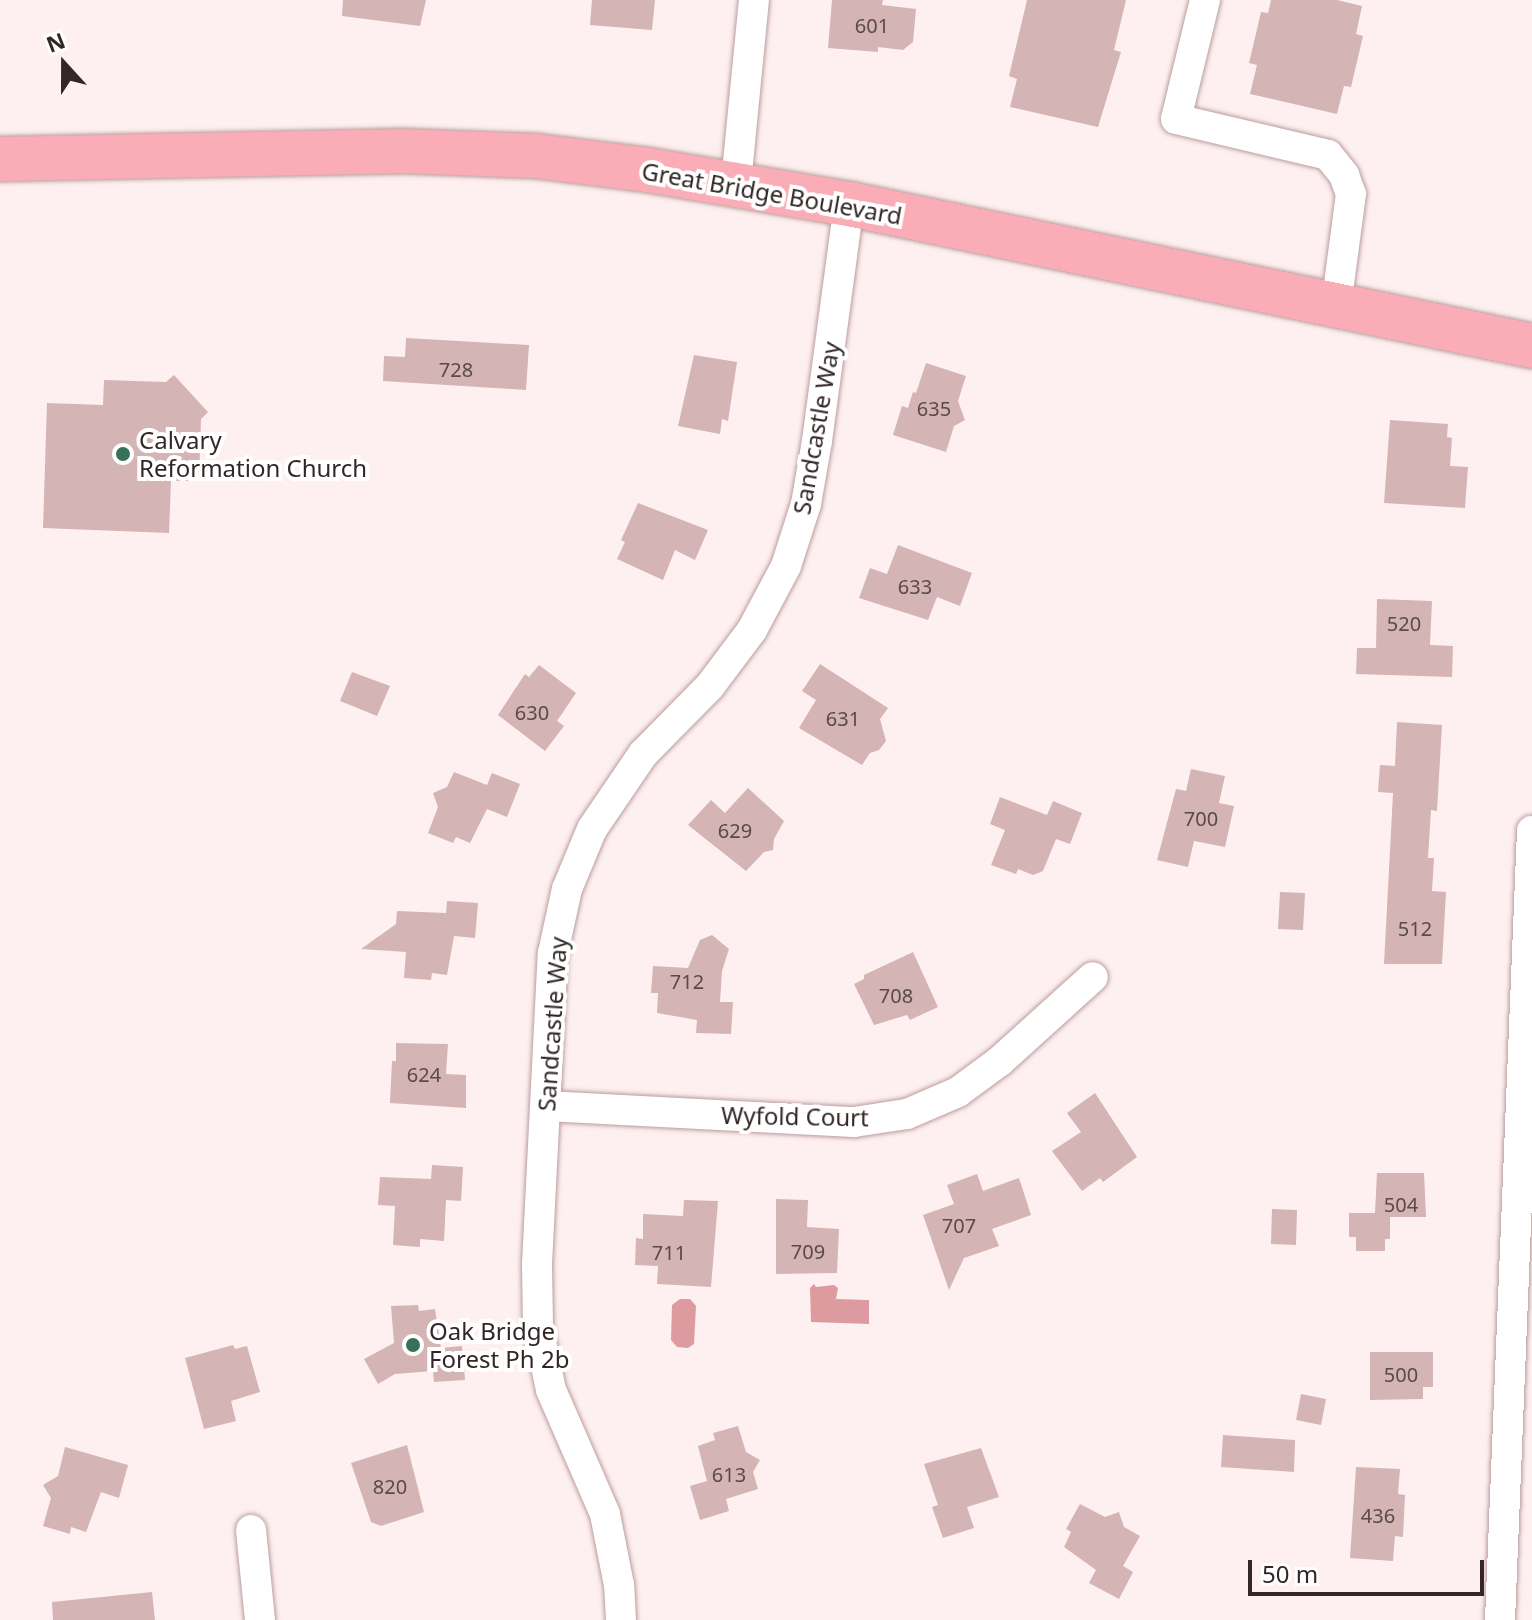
<!DOCTYPE html>
<html>
<head>
<meta charset="utf-8">
<style>
  body { margin:0 }
  #map { position:relative; width:1532px; height:1620px; overflow:hidden; background:#fef0f0; font-family:"Noto Sans",sans-serif }
  div>[style] { position:absolute }
  .water>* { inset:0; background:#dd9b9f }
  .building>* { inset:0; background:#d4b4b5 }
  .roads { filter:drop-shadow(0 0 2px #bc9c9e) drop-shadow(0 0 2px #bc9c9e) }
  .minor>* { height:30px; margin:-15px; padding:0 15px; transform-origin:15px; border-radius:15px; background:#fff }
  .primary>* { height:44px; margin:-22px; padding:0 22px; transform-origin:22px; border-radius:22px; background:#faadb6 }
  .dots>* { width:22px; height:22px; translate:-50% -50%; box-sizing:border-box; border:4px solid #fff; border-radius:50% }
  span { translate:-50% -50%; white-space:nowrap; text-align:center; line-height:1.15; -webkit-text-stroke:8px #fff; paint-order:stroke }
  .number-label { font-size:20px; color:#5a4a4a }
  .number-label span { -webkit-text-stroke-width:0 }
  .street-label { font-size:24px; color:#322626 }
  .poi-label { font-size:24px; color:#322626 }
  .left { translate:0 -50%; text-align:left }
  .north { position:absolute; left:24px; top:24px; width:80px; height:80px; -webkit-text-stroke:6px #fff; paint-order:stroke; rotate:339deg; font-size:22px; font-weight:700; line-height:32px; text-align:center; color:#322626 }
  .north::after { content:''; display:block; margin:auto; width:28px; height:36px; background:#322626; clip-path:polygon(50% 0,100% 100%,50% 72%,0 100%) }
  .scale { position:absolute; left:1248px; top:1560px; width:236px; height:36px; box-sizing:border-box; border:4px solid #322626; border-top:0; padding-left:10px; font-size:24px; line-height:28px; white-space:nowrap; color:#322626; -webkit-text-stroke:6px #fff; paint-order:stroke }
</style>
</head>
<body>
<div id="map">
  <div class="water">
    <div style="clip-path:polygon(814px 1284px,816px 1287px,834px 1285px,838px 1288px,836px 1299px,869px 1300px,869px 1324px,811px 1322px,810px 1288px)"></div>
    <div style="clip-path:polygon(680px 1299px,690px 1299px,696px 1306px,694px 1344px,688px 1348px,677px 1347px,671px 1340px,672px 1305px)"></div>
  </div>
  <div class="building">
    <div style="clip-path:polygon(343px 0,426px 0,420px 26px,342px 16px)"></div>
    <div style="clip-path:polygon(592px 0,655px 0,652px 30px,590px 25px)"></div>
    <div style="clip-path:polygon(832px 0,883px 0,882px 5px,916px 9px,913px 42px,903px 50px,878px 47px,878px 52px,828px 48px)"></div>
    <div style="clip-path:polygon(1027px 0,1126px 0,1114px 50px,1121px 52px,1098px 127px,1010px 107px,1017px 79px,1009px 76px)"></div>
    <div style="clip-path:polygon(1271px 0,1337px 0,1362px 6px,1356px 34px,1363px 36px,1351px 87px,1344px 86px,1337px 114px,1250px 94px,1257px 65px,1249px 63px,1261px 12px,1268px 13px)"></div>
    <div style="clip-path:polygon(406px 338px,529px 345px,526px 390px,383px 381px,384px 356px,405px 357px)"></div>
    <div style="clip-path:polygon(694px 355px,737px 362px,728px 421px,722px 419px,720px 434px,678px 426px)"></div>
    <div style="clip-path:polygon(926px 363px,966px 376px,958px 401px,965px 420px,954px 426px,946px 452px,893px 435px,902px 406px,908px 408px,913px 392px,916px 393px)"></div>
    <div style="clip-path:polygon(174px 375px,208px 412px,201px 419px,199px 481px,171px 481px,169px 533px,43px 528px,47px 403px,103px 405px,104px 380px,166px 382px)"></div>
    <div style="clip-path:polygon(1390px 420px,1448px 424px,1447px 437px,1452px 438px,1450px 466px,1468px 467px,1465px 508px,1384px 503px)"></div>
    <div style="clip-path:polygon(638px 503px,708px 530px,695px 560px,675px 550px,663px 580px,617px 559px,625px 542px,621px 540px)"></div>
    <div style="clip-path:polygon(898px 545px,972px 573px,960px 606px,937px 597px,928px 620px,859px 598px,870px 568px,887px 574px)"></div>
    <div style="clip-path:polygon(1377px 599px,1432px 601px,1430px 645px,1453px 646px,1452px 677px,1356px 674px,1357px 648px,1376px 648px)"></div>
    <div style="clip-path:polygon(820px 664px,888px 708px,880px 719px,886px 741px,879px 750px,870px 753px,862px 765px,799px 728px,816px 700px,802px 691px)"></div>
    <div style="clip-path:polygon(539px 665px,576px 693px,557px 721px,564px 726px,545px 751px,498px 715px,525px 674px,529px 677px)"></div>
    <div style="clip-path:polygon(352px 672px,390px 686px,377px 716px,340px 701px)"></div>
    <div style="clip-path:polygon(1397px 722px,1442px 725px,1437px 811px,1431px 810px,1428px 858px,1434px 858px,1432px 891px,1446px 892px,1442px 964px,1384px 964px,1393px 793px,1378px 792px,1380px 765px,1395px 766px)"></div>
    <div style="clip-path:polygon(1191px 769px,1225px 776px,1219px 803px,1234px 806px,1225px 847px,1194px 841px,1188px 867px,1157px 860px,1176px 789px,1186px 791px)"></div>
    <div style="clip-path:polygon(454px 772px,487px 785px,492px 773px,520px 784px,507px 817px,487px 809px,470px 843px,456px 837px,453px 843px,428px 833px,438px 807px,433px 793px,447px 787px)"></div>
    <div style="clip-path:polygon(748px 788px,784px 821px,774px 839px,773px 850px,764px 852px,746px 871px,688px 825px,711px 800px,725px 813px)"></div>
    <div style="clip-path:polygon(1000px 797px,1047px 815px,1053px 801px,1082px 813px,1070px 844px,1056px 839px,1043px 871px,1033px 875px,1018px 869px,1016px 874px,991px 865px,1005px 830px,990px 824px)"></div>
    <div style="clip-path:polygon(1280px 892px,1305px 893px,1303px 930px,1278px 929px)"></div>
    <div style="clip-path:polygon(447px 901px,478px 903px,475px 938px,454px 936px,447px 975px,432px 973px,431px 980px,404px 978px,406px 952px,361px 949px,396px 924px,397px 911px,446px 913px)"></div>
    <div style="clip-path:polygon(712px 935px,729px 949px,722px 971px,720px 1002px,733px 1002px,731px 1034px,696px 1033px,697px 1020px,657px 1013px,658px 993px,651px 993px,653px 966px,688px 968px,700px 940px)"></div>
    <div style="clip-path:polygon(913px 952px,938px 1007px,910px 1020px,907px 1015px,874px 1025px,854px 984px,864px 979px,864px 975px)"></div>
    <div style="clip-path:polygon(396px 1043px,448px 1044px,446px 1074px,466px 1075px,466px 1108px,390px 1103px,392px 1061px,396px 1061px)"></div>
    <div style="clip-path:polygon(1095px 1093px,1137px 1157px,1103px 1182px,1100px 1178px,1082px 1191px,1052px 1151px,1081px 1132px,1067px 1113px)"></div>
    <div style="clip-path:polygon(432px 1165px,463px 1167px,461px 1201px,446px 1200px,444px 1241px,420px 1239px,420px 1247px,393px 1245px,395px 1206px,378px 1205px,380px 1177px,431px 1179px)"></div>
    <div style="clip-path:polygon(1377px 1173px,1424px 1173px,1426px 1217px,1390px 1217px,1390px 1239px,1385px 1239px,1385px 1251px,1356px 1251px,1356px 1237px,1349px 1237px,1349px 1213px,1375px 1213px)"></div>
    <div style="clip-path:polygon(977px 1174px,983px 1191px,1019px 1178px,1031px 1215px,992px 1229px,999px 1246px,964px 1258px,949px 1290px,923px 1215px,954px 1204px,947px 1185px)"></div>
    <div style="clip-path:polygon(776px 1199px,808px 1200px,807px 1227px,839px 1229px,837px 1273px,776px 1274px)"></div>
    <div style="clip-path:polygon(684px 1200px,718px 1201px,711px 1287px,657px 1284px,658px 1266px,635px 1265px,636px 1238px,643px 1239px,643px 1214px,683px 1216px)"></div>
    <div style="clip-path:polygon(1272px 1209px,1297px 1210px,1296px 1245px,1271px 1244px)"></div>
    <div style="clip-path:polygon(418px 1305px,419px 1311px,435px 1309px,441px 1348px,462px 1346px,465px 1380px,434px 1382px,433px 1371px,395px 1374px,378px 1384px,364px 1359px,394px 1343px,391px 1306px)"></div>
    <div style="clip-path:polygon(233px 1345px,235px 1349px,247px 1346px,260px 1392px,231px 1401px,236px 1421px,204px 1429px,185px 1358px)"></div>
    <div style="clip-path:polygon(1370px 1352px,1433px 1352px,1433px 1387px,1423px 1387px,1423px 1399px,1370px 1400px)"></div>
    <div style="clip-path:polygon(1301px 1394px,1326px 1399px,1321px 1425px,1296px 1420px)"></div>
    <div style="clip-path:polygon(738px 1426px,746px 1452px,760px 1460px,753px 1472px,758px 1489px,726px 1499px,729px 1511px,700px 1520px,690px 1486px,707px 1481px,698px 1446px,715px 1440px,713px 1433px)"></div>
    <div style="clip-path:polygon(1223px 1435px,1295px 1440px,1294px 1472px,1221px 1467px)"></div>
    <div style="clip-path:polygon(407px 1445px,424px 1512px,381px 1526px,371px 1522px,351px 1463px)"></div>
    <div style="clip-path:polygon(65px 1447px,128px 1465px,119px 1498px,101px 1492px,86px 1532px,71px 1527px,70px 1534px,43px 1526px,51px 1498px,43px 1485px,58px 1476px)"></div>
    <div style="clip-path:polygon(981px 1448px,999px 1497px,967px 1507px,974px 1528px,943px 1538px,932px 1507px,938px 1505px,924px 1464px)"></div>
    <div style="clip-path:polygon(1356px 1467px,1400px 1469px,1398px 1494px,1405px 1495px,1403px 1537px,1395px 1536px,1393px 1561px,1350px 1558px)"></div>
    <div style="clip-path:polygon(1080px 1504px,1105px 1517px,1119px 1512px,1124px 1527px,1140px 1536px,1123px 1566px,1133px 1572px,1119px 1599px,1089px 1583px,1096px 1570px,1064px 1547px,1071px 1532px,1066px 1529px)"></div>
    <div style="clip-path:polygon(152px 1592px,155px 1620px,53px 1620px,52px 1602px)"></div>
  </div>
  <div class="roads">
    <div class="minor">
      <div style="left:1205px;top:0;width:122px;rotate:103.7deg"></div>
      <div style="left:1176px;top:119px;width:156px;rotate:13.3deg"></div>
      <div style="left:1328px;top:155px;width:26px;rotate:51deg"></div>
      <div style="left:1344px;top:175px;width:20px;rotate:70deg"></div>
      <div style="left:1351px;top:194px;width:113px;rotate:97.6deg"></div>
      <div style="left:736px;top:183px;width:184px;rotate:-84.4deg"></div>
      <div style="left:546px;top:1106px;width:308px;rotate:3deg"></div>
      <div style="left:854px;top:1122px;width:54px;rotate:-8.6deg"></div>
      <div style="left:907px;top:1114px;width:56px;rotate:-23.3deg"></div>
      <div style="left:958px;top:1092px;width:52px;rotate:-36.4deg"></div>
      <div style="left:1000px;top:1061px;width:125px;rotate:-42.1deg"></div>
      <div style="left:251px;top:1530px;width:90px;rotate:84.3deg"></div>
      <div style="left:621px;top:1620px;width:35px;rotate:-93deg"></div>
      <div style="left:619px;top:1585px;width:72px;rotate:-101.2deg"></div>
      <div style="left:605px;top:1514px;width:135px;rotate:-113.5deg"></div>
      <div style="left:551px;top:1390px;width:64px;rotate:-101.7deg"></div>
      <div style="left:538px;top:1327px;width:63px;rotate:-90.9deg"></div>
      <div style="left:537px;top:1264px;width:311px;rotate:-87.1deg"></div>
      <div style="left:553px;top:953px;width:66px;rotate:-77.7deg"></div>
      <div style="left:567px;top:889px;width:65px;rotate:-67.4deg"></div>
      <div style="left:592px;top:829px;width:91px;rotate:-55.8deg"></div>
      <div style="left:643px;top:754px;width:95px;rotate:-45.4deg"></div>
      <div style="left:710px;top:686px;width:70px;rotate:-53.1deg"></div>
      <div style="left:752px;top:630px;width:72px;rotate:-62deg"></div>
      <div style="left:786px;top:566px;width:65px;rotate:-72.1deg"></div>
      <div style="left:806px;top:504px;width:64px;rotate:-80.1deg"></div>
      <div style="left:817px;top:441px;width:239px;rotate:-82.3deg"></div>
      <div style="left:1500px;top:1620px;width:790px;rotate:-87.68deg"></div>
    </div>
    <div class="primary">
      <div style="left:0;top:159px;width:400px;rotate:-1.1deg"></div>
      <div style="left:400px;top:151px;width:136px;rotate:2.1deg"></div>
      <div style="left:536px;top:156px;width:113px;rotate:7.1deg"></div>
      <div style="left:648px;top:170px;width:204px;rotate:9.6deg"></div>
      <div style="left:849px;top:204px;width:698px;rotate:11.74deg"></div>
    </div>
  </div>
  <div class="dots">
    <div style="left:123px;top:454px;background:#377159"></div>
    <div style="left:413px;top:1345px;background:#377159"></div>
  </div>
  <div class="number-label">
    <span style="left:872px;top:25px">601</span>
    <span style="left:456px;top:369px">728</span>
    <span style="left:934px;top:408px">635</span>
    <span style="left:915px;top:586px">633</span>
    <span style="left:1404px;top:623px">520</span>
    <span style="left:532px;top:712px">630</span>
    <span style="left:843px;top:718px">631</span>
    <span style="left:1201px;top:818px">700</span>
    <span style="left:735px;top:830px">629</span>
    <span style="left:1415px;top:928px">512</span>
    <span style="left:687px;top:981px">712</span>
    <span style="left:896px;top:995px">708</span>
    <span style="left:424px;top:1074px">624</span>
    <span style="left:1401px;top:1204px">504</span>
    <span style="left:959px;top:1225px">707</span>
    <span style="left:808px;top:1251px">709</span>
    <span style="left:669px;top:1252px">711</span>
    <span style="left:1401px;top:1374px">500</span>
    <span style="left:729px;top:1474px">613</span>
    <span style="left:390px;top:1486px">820</span>
    <span style="left:1378px;top:1515px">436</span>
  </div>
  <div class="street-label">
    <span style="left:772px;top:193px;rotate:10deg">Great Bridge Boulevard</span>
    <span style="left:816px;top:428px;rotate:-80deg">Sandcastle Way</span>
    <span style="left:552px;top:1024px;rotate:-86deg">Sandcastle Way</span>
    <span style="left:795px;top:1116px;rotate:1deg">Wyfold Court</span>
  </div>
  <div class="poi-label">
    <span class="left" style="left:139px;top:454px">Calvary<br>Reformation Church</span>
    <span class="left" style="left:429px;top:1345px">Oak Bridge<br>Forest Ph 2b</span>
  </div>
  <div class="north">N</div>
  <div class="scale">50 m</div>
</div>
</body>
</html>
